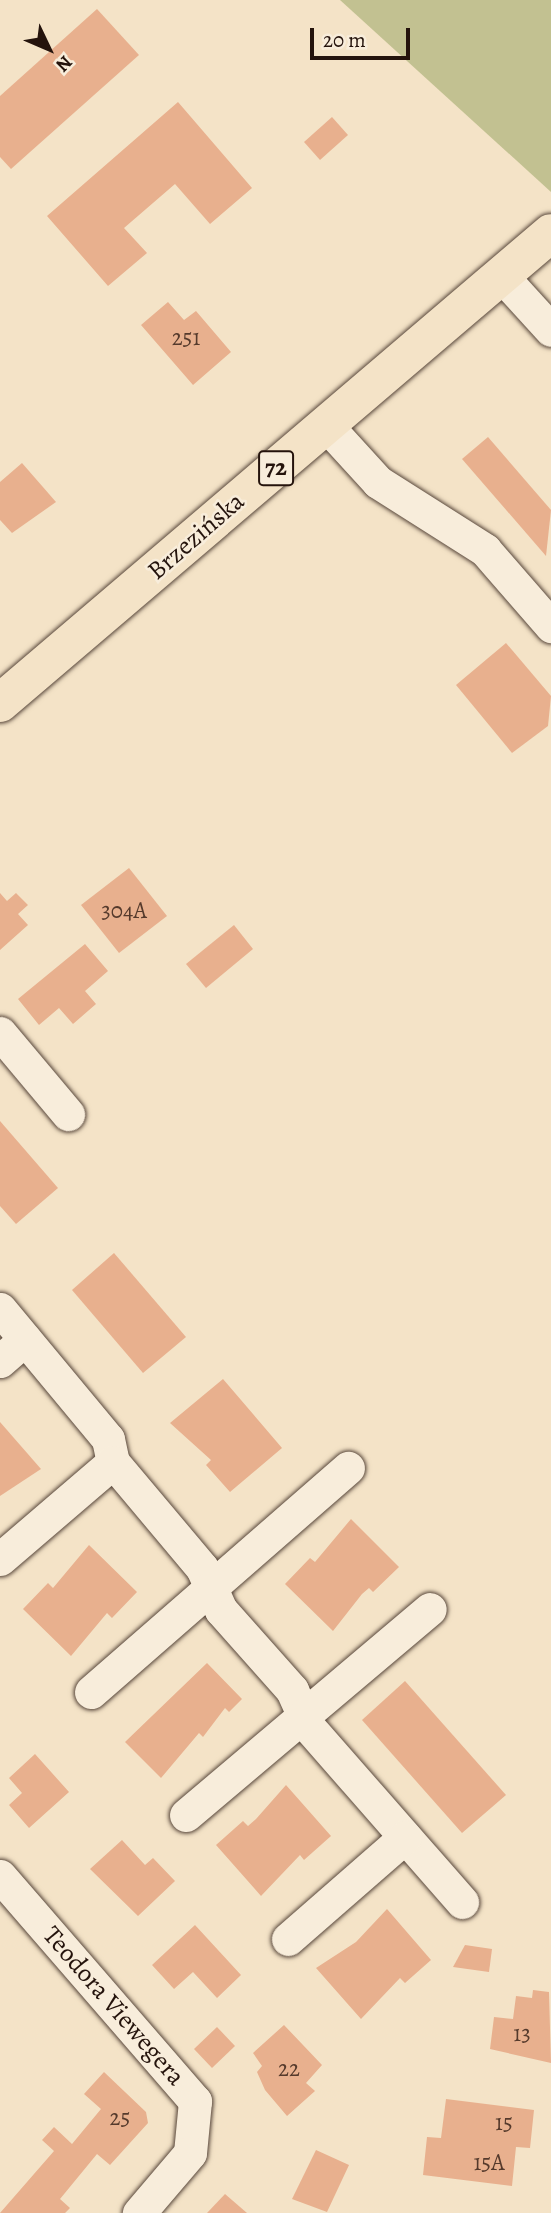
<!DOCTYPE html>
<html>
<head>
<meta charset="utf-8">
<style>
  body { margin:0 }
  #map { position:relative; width:551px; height:2213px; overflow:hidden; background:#f4e3c7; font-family:Alegreya,serif }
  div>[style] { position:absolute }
  .green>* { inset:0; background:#c2c191 }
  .building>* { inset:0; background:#e8b08e }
  .roads { filter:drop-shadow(0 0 2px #58473b) drop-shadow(0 0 2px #58473b) }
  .minor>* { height:33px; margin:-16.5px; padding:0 16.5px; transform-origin:16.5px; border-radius:16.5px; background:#f8eddb }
  .major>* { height:38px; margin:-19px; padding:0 19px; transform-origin:19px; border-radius:19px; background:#f4e3c7 }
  span { translate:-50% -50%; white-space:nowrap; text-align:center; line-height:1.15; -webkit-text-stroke:5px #f8eddb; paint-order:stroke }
  .number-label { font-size:23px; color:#553a2c }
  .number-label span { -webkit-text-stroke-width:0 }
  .shield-label span { padding:2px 5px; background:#f8eddb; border:2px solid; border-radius:5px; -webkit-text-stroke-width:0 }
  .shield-label { font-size:24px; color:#24130c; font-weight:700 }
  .street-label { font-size:26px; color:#24130c }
  .north { position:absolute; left:14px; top:14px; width:70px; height:70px; -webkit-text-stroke:5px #f8eddb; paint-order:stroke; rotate:134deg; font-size:19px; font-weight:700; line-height:28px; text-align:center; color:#24130c }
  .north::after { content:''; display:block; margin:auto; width:24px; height:32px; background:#24130c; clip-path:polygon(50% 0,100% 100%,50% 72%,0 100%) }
  .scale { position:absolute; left:310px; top:28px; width:100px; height:32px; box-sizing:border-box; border:4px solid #24130c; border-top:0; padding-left:9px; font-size:21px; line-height:24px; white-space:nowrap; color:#24130c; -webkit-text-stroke:5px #f8eddb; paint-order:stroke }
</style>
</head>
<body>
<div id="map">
  <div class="green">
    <div style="clip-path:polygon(340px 0,551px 0,551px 192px)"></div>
  </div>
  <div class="building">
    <div style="clip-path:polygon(97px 9px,139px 55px,11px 169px,0 157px,0 96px)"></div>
    <div style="clip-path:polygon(178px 102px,252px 188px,210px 224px,175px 184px,124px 228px,147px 253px,108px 286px,47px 216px)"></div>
    <div style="clip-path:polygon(332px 117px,348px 135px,320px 160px,304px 142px)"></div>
    <div style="clip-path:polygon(168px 302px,184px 320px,196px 311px,231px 352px,193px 385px,141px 325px)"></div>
    <div style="clip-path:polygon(488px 437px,551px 510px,546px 556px,462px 459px)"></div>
    <div style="clip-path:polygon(22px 463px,56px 502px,12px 533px,0 520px,0 482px)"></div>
    <div style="clip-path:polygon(506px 643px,551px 696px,548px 726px,512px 753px,456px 685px)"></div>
    <div style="clip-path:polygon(129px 868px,167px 916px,119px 953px,81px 905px)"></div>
    <div style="clip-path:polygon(0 893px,7px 901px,16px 893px,28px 905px,18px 914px,28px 925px,0 950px)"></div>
    <div style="clip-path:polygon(234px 925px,253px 949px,206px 988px,186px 964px)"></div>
    <div style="clip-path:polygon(85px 944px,108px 971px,85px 991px,96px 1004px,73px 1024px,59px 1008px,39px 1025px,18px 999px)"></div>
    <div style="clip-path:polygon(0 1121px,58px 1188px,16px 1224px,0 1206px)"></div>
    <div style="clip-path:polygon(114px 1253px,186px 1337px,143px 1373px,72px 1290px)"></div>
    <div style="clip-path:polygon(223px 1379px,282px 1448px,230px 1492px,206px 1465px,211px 1460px,170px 1423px)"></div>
    <div style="clip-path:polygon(0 1422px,41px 1469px,0 1496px)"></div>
    <div style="clip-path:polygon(351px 1519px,399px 1567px,373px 1592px,369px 1588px,362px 1594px,333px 1631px,285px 1584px,310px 1558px,315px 1562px)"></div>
    <div style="clip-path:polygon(89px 1545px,137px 1592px,112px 1618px,107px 1613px,71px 1656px,23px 1609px,48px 1583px,53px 1588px)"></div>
    <div style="clip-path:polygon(207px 1663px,242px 1699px,229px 1712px,225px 1708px,203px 1737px,199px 1733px,161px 1778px,125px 1742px)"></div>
    <div style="clip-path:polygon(405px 1681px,506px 1795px,462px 1833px,362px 1720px)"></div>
    <div style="clip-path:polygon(35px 1754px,69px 1792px,29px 1828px,9px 1805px,22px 1793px,9px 1778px)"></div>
    <div style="clip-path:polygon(286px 1785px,331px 1836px,304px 1860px,300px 1855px,261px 1896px,216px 1845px,243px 1821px,248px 1826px,256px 1819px)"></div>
    <div style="clip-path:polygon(122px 1840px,145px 1865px,153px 1858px,175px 1881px,138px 1916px,90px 1869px)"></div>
    <div style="clip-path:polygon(387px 1909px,431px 1960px,405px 1983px,400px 1978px,361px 2019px,316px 1968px,356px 1942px)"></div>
    <div style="clip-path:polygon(195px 1925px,241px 1975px,217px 1998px,193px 1972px,174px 1989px,152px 1965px)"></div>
    <div style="clip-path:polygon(465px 1945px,492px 1949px,489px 1972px,453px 1967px)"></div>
    <div style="clip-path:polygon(533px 1990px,549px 1992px,551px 2063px,490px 2049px,494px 2017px,513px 2019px,516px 1996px,532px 1998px)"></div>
    <div style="clip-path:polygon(284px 2025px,322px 2065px,306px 2083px,315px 2091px,287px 2116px,265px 2090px,257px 2072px,262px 2066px,253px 2053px)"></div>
    <div style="clip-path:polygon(217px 2027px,235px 2046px,212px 2068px,194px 2049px)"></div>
    <div style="clip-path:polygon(104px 2072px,146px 2112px,148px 2123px,110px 2165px,97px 2154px,60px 2199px,70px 2208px,65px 2213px,0 2213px,54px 2151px,42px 2140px,54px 2127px,72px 2144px,101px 2109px,84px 2094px)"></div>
    <div style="clip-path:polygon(446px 2099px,534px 2110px,530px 2148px,516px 2147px,512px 2186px,423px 2175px,427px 2137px,441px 2138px)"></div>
    <div style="clip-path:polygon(316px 2150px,349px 2165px,327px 2212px,292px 2199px)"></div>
    <div style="clip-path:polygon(225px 2194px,247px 2213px,207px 2213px)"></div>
  </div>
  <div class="roads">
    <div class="minor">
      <div style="left:501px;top:275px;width:74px;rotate:47.7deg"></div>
      <div style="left:326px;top:425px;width:77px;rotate:47.6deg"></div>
      <div style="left:378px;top:482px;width:127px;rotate:32.4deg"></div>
      <div style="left:485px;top:550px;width:101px;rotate:49deg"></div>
      <div style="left:0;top:1033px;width:106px;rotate:50deg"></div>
      <div style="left:0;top:1309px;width:169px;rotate:50.3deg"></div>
      <div style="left:108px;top:1439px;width:24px;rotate:78deg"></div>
      <div style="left:113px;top:1462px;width:138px;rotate:50deg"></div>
      <div style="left:202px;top:1568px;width:46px;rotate:65.7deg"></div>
      <div style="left:221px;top:1610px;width:107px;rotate:48.4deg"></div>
      <div style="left:292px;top:1690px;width:39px;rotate:66deg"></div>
      <div style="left:308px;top:1726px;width:234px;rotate:48.8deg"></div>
      <div style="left:0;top:1361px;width:33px;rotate:-41deg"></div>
      <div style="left:0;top:1559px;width:149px;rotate:-40.6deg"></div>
      <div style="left:91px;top:1692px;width:341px;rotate:-41.1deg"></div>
      <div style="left:186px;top:1815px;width:319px;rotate:-40.2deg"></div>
      <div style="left:0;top:1876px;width:298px;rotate:49.1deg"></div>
      <div style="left:195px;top:2101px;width:52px;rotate:95.5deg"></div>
      <div style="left:190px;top:2153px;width:79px;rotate:130.4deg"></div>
      <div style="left:288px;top:1939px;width:155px;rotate:-41.1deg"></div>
    </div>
    <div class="major">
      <div style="left:0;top:703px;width:724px;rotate:-40.46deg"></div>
    </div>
  </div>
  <div class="number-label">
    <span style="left:186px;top:338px">251</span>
    <span style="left:124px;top:911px">304A</span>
    <span style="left:522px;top:2034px">13</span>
    <span style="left:289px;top:2069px">22</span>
    <span style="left:120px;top:2118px">25</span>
    <span style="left:504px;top:2123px">15</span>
    <span style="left:489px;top:2163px">15A</span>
  </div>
  <div class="shield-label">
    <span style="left:276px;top:468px">72</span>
  </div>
  <div class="street-label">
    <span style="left:196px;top:536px;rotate:-41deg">Brzezińska</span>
    <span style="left:114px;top:2006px;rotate:49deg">Teodora Viewegera</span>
  </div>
  <div class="north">N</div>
  <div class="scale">20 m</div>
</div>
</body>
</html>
